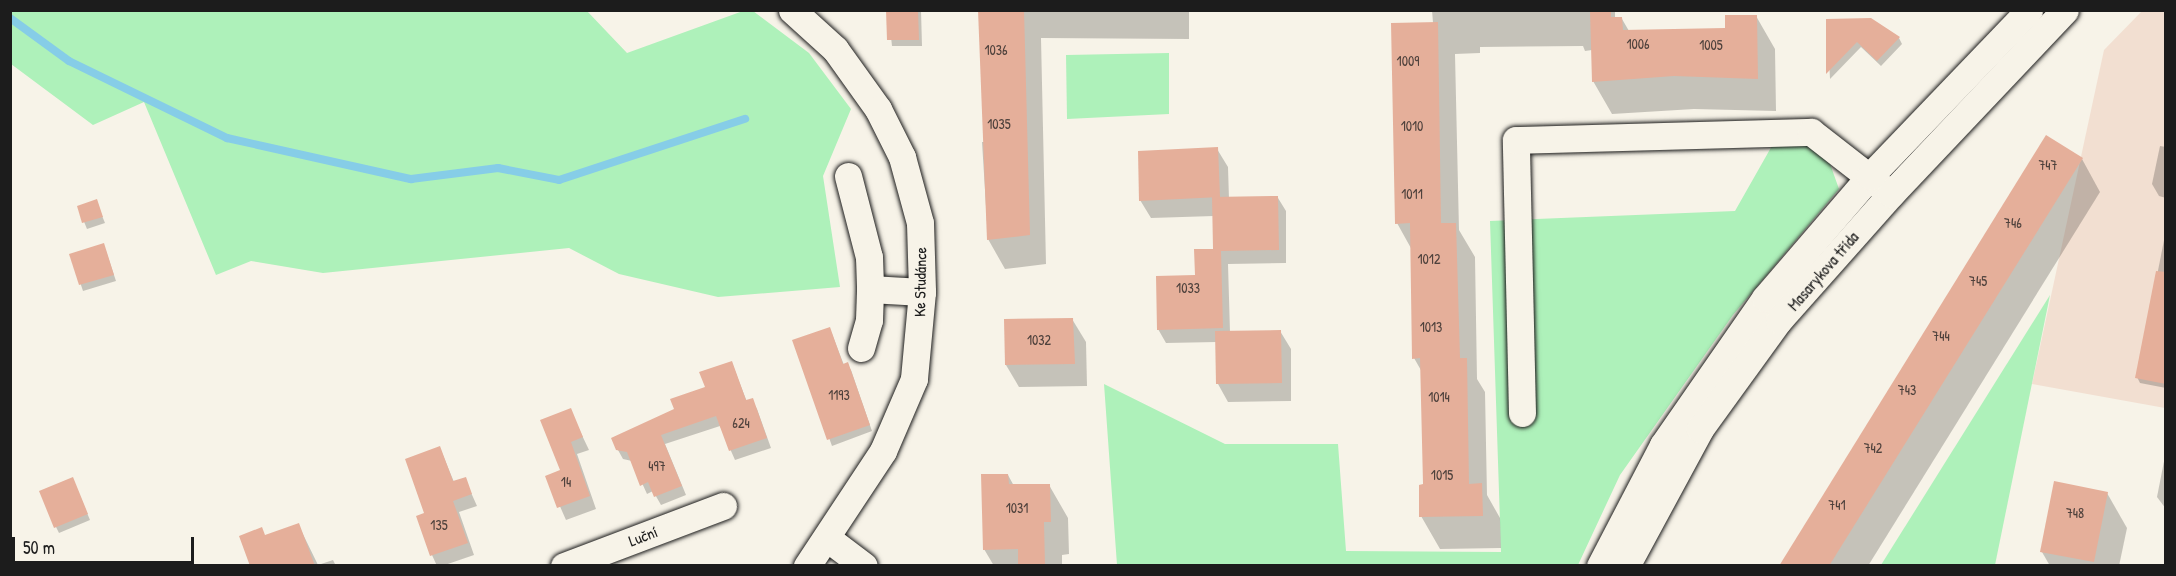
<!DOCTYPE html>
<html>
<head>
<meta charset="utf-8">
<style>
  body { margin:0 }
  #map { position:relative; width:2176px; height:576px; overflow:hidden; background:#f7f3e8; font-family:"Patrick Hand",sans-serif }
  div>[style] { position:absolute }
  .built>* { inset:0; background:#f2dfd1 }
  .green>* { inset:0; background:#aef1ba }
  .shadow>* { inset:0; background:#0003 }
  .stream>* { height:8px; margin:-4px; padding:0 4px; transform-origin:4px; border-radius:4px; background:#86cde7 }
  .building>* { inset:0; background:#e5af9a }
  .roads { filter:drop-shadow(0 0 2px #1c1c1c) drop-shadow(0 0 2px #1c1c1c) }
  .minor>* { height:27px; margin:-13.5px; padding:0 13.5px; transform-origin:13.5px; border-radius:13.5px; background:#f7f3e8 }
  span { translate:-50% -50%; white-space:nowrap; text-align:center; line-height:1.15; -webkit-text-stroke:4.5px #f7f3e8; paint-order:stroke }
  .number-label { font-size:14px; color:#4e413c }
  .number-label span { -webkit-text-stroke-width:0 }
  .street-label { font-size:16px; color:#1c1c1c }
  .frame { position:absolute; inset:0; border:12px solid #1c1c1c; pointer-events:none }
  .scale { position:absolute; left:12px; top:537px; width:182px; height:27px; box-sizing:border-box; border:3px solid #1c1c1c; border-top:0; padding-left:8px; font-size:18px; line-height:21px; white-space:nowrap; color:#1c1c1c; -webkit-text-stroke:4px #f7f3e8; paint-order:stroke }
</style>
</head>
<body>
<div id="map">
  <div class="built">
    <div style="clip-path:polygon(2142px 11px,2165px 11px,2165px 408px,2032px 384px,2104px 50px)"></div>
  </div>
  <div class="green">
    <div style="clip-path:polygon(10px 11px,587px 11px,627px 53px,743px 11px,753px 11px,809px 53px,851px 109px,823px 176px,840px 287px,718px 297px,619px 274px,569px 248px,323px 273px,251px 261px,216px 275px,144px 102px,93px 125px,11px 64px)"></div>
    <div style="clip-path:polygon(1169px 53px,1169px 114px,1067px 119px,1066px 55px)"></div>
    <div style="clip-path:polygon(1807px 143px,1829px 161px,1839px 189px,1733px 315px,1620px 475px,1578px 565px,1117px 565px,1104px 384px,1225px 444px,1338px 444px,1346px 551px,1501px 552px,1490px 221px,1735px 211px,1773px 144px)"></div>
    <div style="clip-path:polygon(2050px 295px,1995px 565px,1881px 565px)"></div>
  </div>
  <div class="shadow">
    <div style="clip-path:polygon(888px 10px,921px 10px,922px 46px,892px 46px)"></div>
    <div style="clip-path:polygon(1016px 10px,1189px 10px,1189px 39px,1041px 38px,1046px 264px,1005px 269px,988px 239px,982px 142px,986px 142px)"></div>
    <div style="clip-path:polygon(1432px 10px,1615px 10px,1615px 19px,1622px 19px,1629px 31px,1726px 30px,1756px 16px,1775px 49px,1776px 111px,1694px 109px,1612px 114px,1593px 81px,1592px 50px,1585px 51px,1583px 46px,1480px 47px,1480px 53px,1455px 54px,1459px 230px,1475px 257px,1477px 379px,1485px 392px,1487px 495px,1500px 518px,1501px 548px,1440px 549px,1421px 516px,1425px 486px,1422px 372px,1414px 358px,1412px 250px,1397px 223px,1433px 23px)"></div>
    <div style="clip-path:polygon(1827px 20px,1899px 38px,1902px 44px,1881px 66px,1861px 47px,1830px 79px)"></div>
    <div style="clip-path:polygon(2160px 146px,2166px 147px,2166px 198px,2159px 196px,2152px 184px)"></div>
    <div style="clip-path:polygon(1217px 149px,1228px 167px,1229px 199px,1278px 198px,1286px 211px,1286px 263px,1228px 264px,1230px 332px,1280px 331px,1291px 349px,1291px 401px,1228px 402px,1218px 384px,1217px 342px,1166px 343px,1158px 329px,1215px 250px,1214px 216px,1151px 218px,1140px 200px)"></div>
    <div style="clip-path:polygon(2082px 159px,2100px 192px,1868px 566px,1781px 566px)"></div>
    <div style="clip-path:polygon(96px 201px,105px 223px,87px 229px,78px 207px)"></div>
    <div style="clip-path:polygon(2166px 230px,2166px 388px,2140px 383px,2137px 377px)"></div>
    <div style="clip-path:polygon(106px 251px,116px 281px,83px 291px,71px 255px)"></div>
    <div style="clip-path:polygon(1072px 319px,1086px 342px,1087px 386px,1019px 387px,1006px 365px)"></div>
    <div style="clip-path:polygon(832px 334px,844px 365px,847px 364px,851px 370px,872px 431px,832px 446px,794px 341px)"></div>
    <div style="clip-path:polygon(732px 363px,747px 402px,752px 400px,757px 409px,771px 448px,735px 460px,720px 426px,665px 444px,686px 495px,661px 505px,653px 491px,647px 494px,632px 461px,623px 459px,618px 450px,707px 388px)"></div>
    <div style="clip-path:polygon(570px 410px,589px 450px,577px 454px,596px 509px,566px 520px,547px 477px,562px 471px)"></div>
    <div style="clip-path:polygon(440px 448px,454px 482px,465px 479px,477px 506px,459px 512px,474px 555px,442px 566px,437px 566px,432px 555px,426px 514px)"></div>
    <div style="clip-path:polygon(2166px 451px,2166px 509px,2157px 497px)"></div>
    <div style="clip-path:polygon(1008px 475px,1014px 486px,1049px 485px,1068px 518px,1069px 554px,1062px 555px,1062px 566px,994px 566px,984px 549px)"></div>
    <div style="clip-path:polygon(73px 479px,90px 520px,59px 533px,56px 527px)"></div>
    <div style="clip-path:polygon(2107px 493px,2127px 528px,2119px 566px,2050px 566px,2042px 552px)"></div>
    <div style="clip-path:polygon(298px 524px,318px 565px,333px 560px,336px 566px,251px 566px,266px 537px)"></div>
  </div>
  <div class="stream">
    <div style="left:10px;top:18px;width:73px;rotate:36.1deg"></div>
    <div style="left:69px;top:61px;width:176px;rotate:26deg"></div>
    <div style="left:227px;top:138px;width:189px;rotate:12.6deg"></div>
    <div style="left:411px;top:179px;width:88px;rotate:-7.2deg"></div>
    <div style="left:498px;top:168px;width:62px;rotate:11.1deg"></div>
    <div style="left:559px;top:180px;width:196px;rotate:-18.2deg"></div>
  </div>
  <div class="building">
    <div style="clip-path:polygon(886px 10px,918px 10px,919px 40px,887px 40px)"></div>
    <div style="clip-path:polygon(978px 10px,1024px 10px,1030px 235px,987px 240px)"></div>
    <div style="clip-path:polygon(1590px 10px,1611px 10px,1611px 17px,1622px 17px,1623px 30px,1725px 28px,1725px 15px,1757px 15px,1758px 79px,1674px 76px,1592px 82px)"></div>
    <div style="clip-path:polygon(1871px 18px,1900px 37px,1877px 61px,1857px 42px,1826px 74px,1826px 19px)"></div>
    <div style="clip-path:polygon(1438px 22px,1441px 223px,1456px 223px,1460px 358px,1467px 358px,1469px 484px,1482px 483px,1483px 516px,1419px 517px,1419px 485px,1423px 484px,1420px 358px,1412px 359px,1410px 223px,1395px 224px,1391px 23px)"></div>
    <div style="clip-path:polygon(2046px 135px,2083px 158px,1829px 566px,1779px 566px)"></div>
    <div style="clip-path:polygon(1218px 147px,1220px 197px,1139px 201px,1138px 151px)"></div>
    <div style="clip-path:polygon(1278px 196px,1279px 250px,1221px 251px,1223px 328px,1157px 330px,1156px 276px,1195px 275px,1194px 249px,1213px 249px,1212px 197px)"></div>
    <div style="clip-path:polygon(97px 199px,103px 217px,82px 223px,77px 206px)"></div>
    <div style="clip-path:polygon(104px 243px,114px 275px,79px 285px,69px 254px)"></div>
    <div style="clip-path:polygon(2156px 271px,2166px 272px,2166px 384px,2135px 378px)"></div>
    <div style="clip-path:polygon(1073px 318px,1075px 364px,1005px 365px,1004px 319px)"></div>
    <div style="clip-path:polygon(830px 327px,843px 364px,848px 362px,870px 425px,827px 440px,792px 340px)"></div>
    <div style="clip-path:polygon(1281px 330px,1282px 383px,1216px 384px,1215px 331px)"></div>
    <div style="clip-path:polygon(732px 361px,746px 400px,753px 398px,767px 438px,729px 451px,716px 416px,661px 435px,682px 486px,654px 497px,648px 482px,640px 486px,627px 452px,616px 450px,611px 438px,674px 409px,670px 399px,705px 387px,699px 372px)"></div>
    <div style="clip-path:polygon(571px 408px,583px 437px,571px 442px,590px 496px,557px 508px,545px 476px,560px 470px,540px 420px)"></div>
    <div style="clip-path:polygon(440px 446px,453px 481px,466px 477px,472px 494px,453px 501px,468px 543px,430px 556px,416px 516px,424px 513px,405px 459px)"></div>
    <div style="clip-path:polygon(981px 474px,1008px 474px,1009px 484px,1050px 484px,1051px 522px,1044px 522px,1045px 566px,1018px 566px,1018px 549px,983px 550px)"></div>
    <div style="clip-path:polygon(73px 477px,88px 514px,54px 528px,39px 491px)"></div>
    <div style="clip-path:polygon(2054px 481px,2108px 492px,2094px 562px,2040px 552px)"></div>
    <div style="clip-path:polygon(299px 523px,315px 566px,250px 566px,239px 536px,262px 527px,265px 535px)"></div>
  </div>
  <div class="roads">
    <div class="minor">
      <div style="left:792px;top:10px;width:58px;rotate:42.2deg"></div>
      <div style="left:835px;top:49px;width:74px;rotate:54.4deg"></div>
      <div style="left:878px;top:109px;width:54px;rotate:63.4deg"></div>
      <div style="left:902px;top:157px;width:68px;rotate:74.7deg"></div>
      <div style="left:920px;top:223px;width:69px;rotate:88.3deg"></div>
      <div style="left:922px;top:292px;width:87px;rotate:95.3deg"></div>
      <div style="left:914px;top:379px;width:78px;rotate:113.3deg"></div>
      <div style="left:883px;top:451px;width:138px;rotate:123.5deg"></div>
      <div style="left:848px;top:176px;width:84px;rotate:75.5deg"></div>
      <div style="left:869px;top:257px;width:32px;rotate:88deg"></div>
      <div style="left:870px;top:289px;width:52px;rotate:3.3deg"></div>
      <div style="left:861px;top:348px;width:29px;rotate:-74deg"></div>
      <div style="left:869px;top:320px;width:31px;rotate:-88deg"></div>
      <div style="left:1522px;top:413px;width:273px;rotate:-91.3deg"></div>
      <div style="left:1516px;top:140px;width:295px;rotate:-1.6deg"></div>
      <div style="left:1811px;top:132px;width:91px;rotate:37.9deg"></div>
      <div style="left:827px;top:538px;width:46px;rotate:37.1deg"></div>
      <div style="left:564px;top:566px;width:170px;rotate:-20.7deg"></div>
      <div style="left:1600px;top:566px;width:136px;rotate:-62.5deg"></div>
      <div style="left:1663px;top:445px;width:179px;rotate:-55.2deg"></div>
      <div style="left:1765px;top:298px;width:161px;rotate:-49.3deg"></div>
      <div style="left:1870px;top:176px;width:230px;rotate:-46.2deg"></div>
      <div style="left:1626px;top:566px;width:156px;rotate:-61.6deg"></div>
      <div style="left:1700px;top:429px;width:135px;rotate:-54.1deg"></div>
      <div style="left:1779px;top:320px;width:169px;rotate:-48.4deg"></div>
      <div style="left:1891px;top:194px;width:253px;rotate:-46.6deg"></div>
    </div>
  </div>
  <div class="number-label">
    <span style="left:1638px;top:44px">1006</span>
    <span style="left:1711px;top:45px">1005</span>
    <span style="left:996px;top:50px">1036</span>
    <span style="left:1408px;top:61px">1009</span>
    <span style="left:999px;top:124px">1035</span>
    <span style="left:1412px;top:126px">1010</span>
    <span style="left:2048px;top:165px">747</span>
    <span style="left:1412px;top:194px">1011</span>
    <span style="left:2013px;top:223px">746</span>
    <span style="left:1429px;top:259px">1012</span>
    <span style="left:1978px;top:281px">745</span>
    <span style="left:1188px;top:288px">1033</span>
    <span style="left:1431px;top:327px">1013</span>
    <span style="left:1941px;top:336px">744</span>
    <span style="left:1039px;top:340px">1032</span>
    <span style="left:1907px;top:390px">743</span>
    <span style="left:839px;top:395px">1193</span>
    <span style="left:1439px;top:397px">1014</span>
    <span style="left:741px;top:423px">624</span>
    <span style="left:1873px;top:448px">742</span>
    <span style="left:657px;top:466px">497</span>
    <span style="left:1442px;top:475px">1015</span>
    <span style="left:566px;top:482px">14</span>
    <span style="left:1837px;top:505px">741</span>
    <span style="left:1017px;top:508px">1031</span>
    <span style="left:2075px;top:513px">748</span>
    <span style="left:439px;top:525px">135</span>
  </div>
  <div class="street-label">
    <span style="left:1823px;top:271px;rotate:-49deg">Masarykova třída</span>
    <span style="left:920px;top:282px;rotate:-89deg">Ke Studánce</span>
    <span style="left:643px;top:536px;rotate:-21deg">Luční</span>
  </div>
  <div class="frame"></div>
  <div class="scale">50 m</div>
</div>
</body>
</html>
